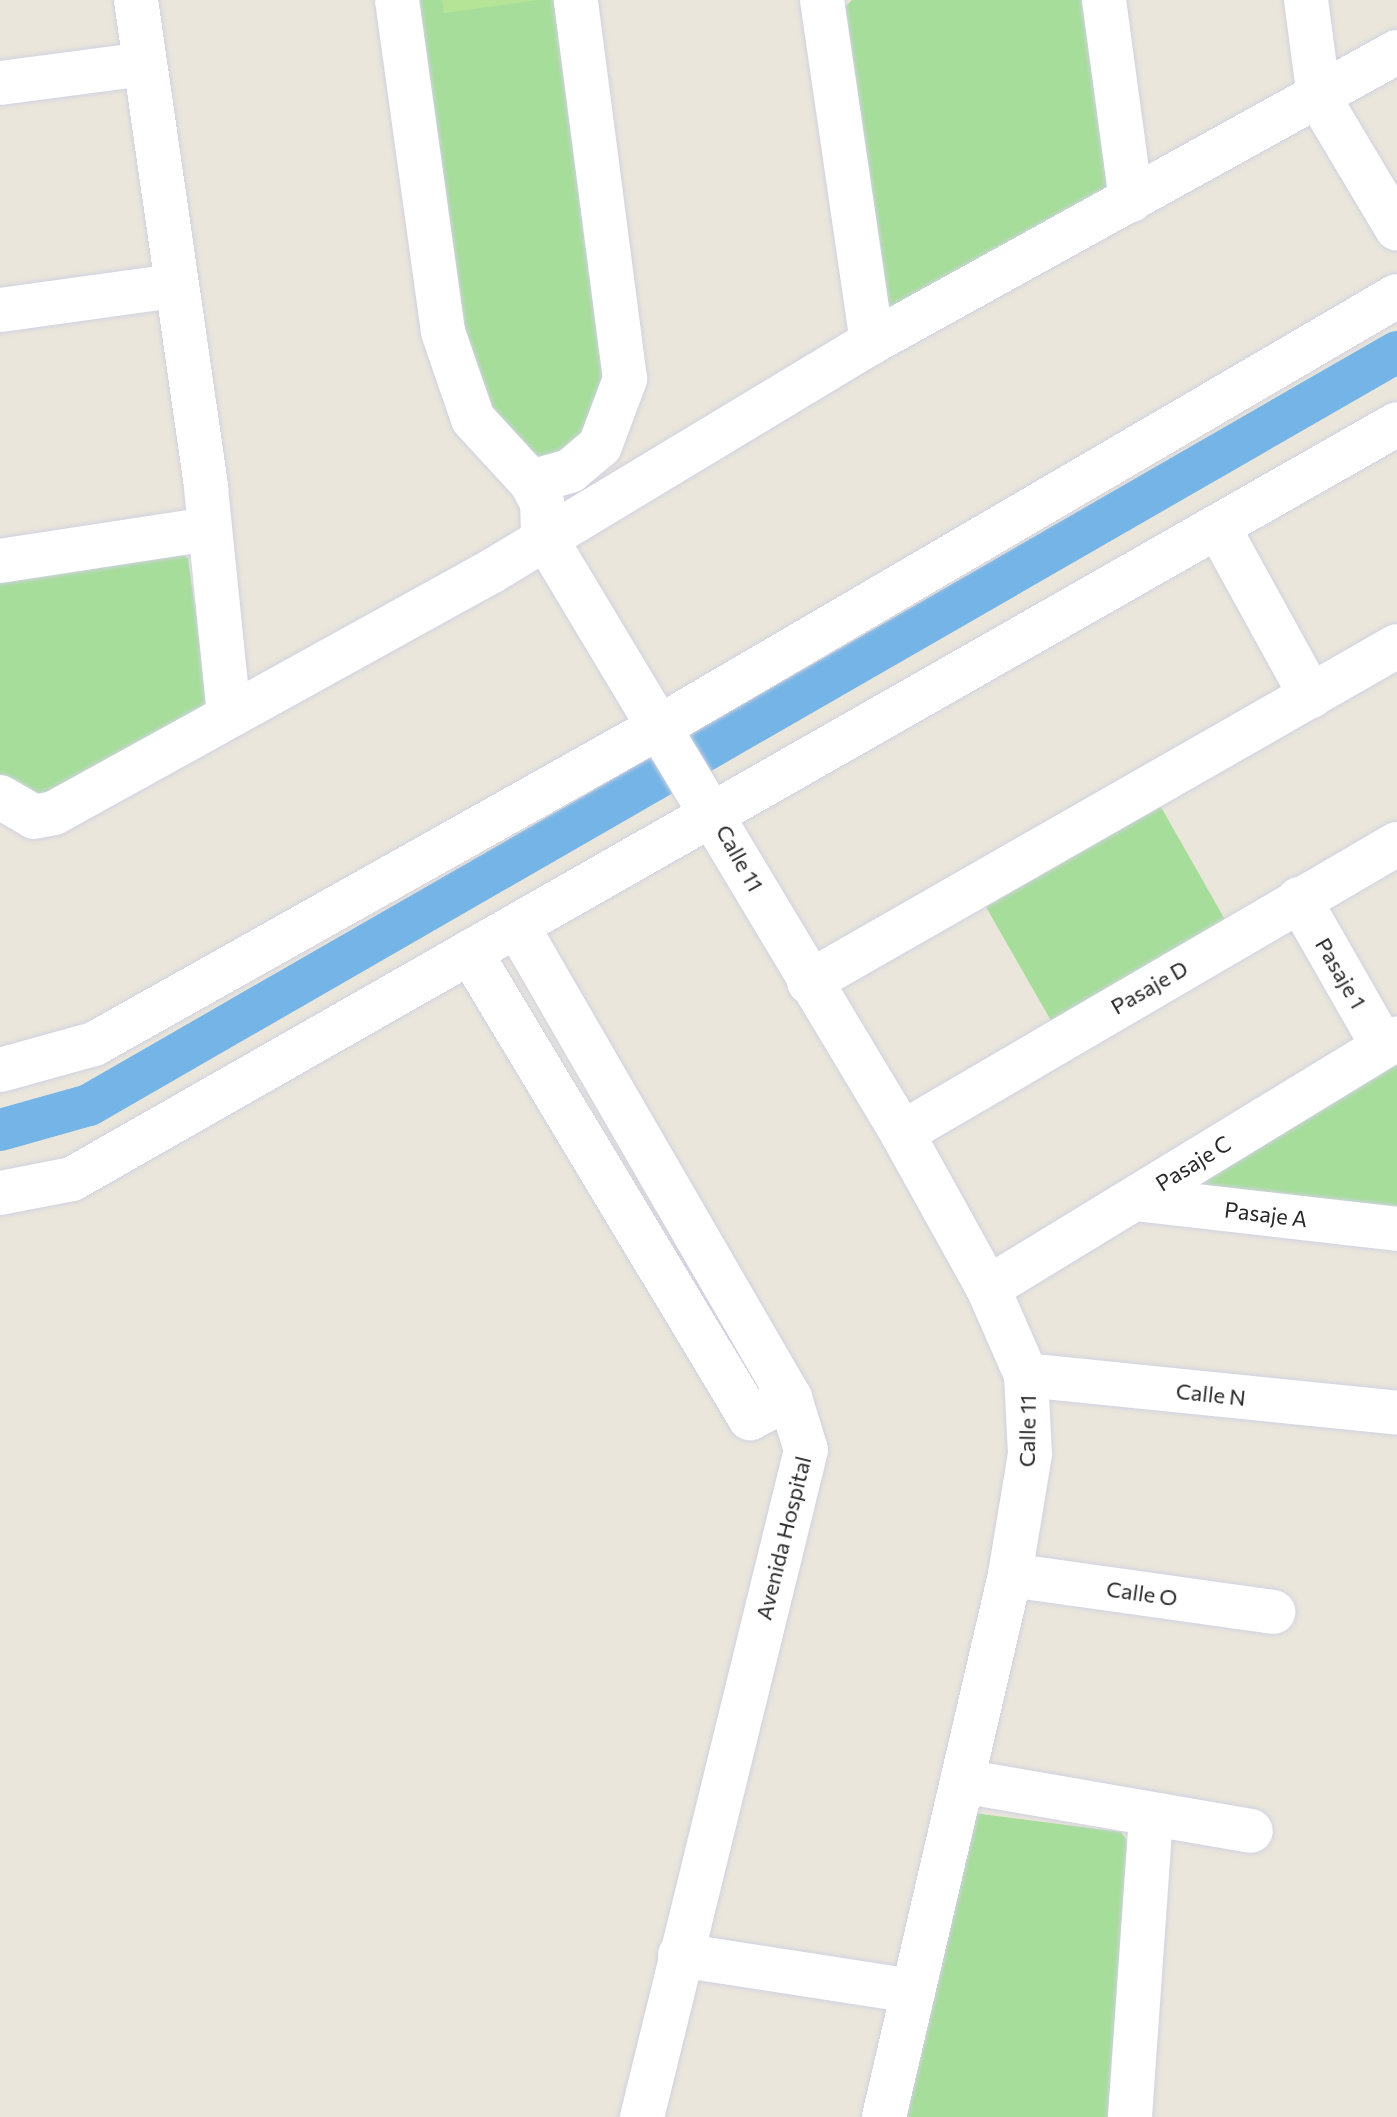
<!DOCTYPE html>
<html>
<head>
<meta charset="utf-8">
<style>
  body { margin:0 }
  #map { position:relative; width:1397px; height:2117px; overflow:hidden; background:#eae6db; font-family:Commissioner,sans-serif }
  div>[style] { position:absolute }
  .green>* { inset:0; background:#a6dd9a }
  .pitch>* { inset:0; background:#b6e497 }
  .canal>* { height:42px; margin:-21px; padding:0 21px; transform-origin:21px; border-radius:21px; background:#74b4e6 }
  .roads { filter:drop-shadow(0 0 2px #d0d1e1) drop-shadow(0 0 2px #d0d1e1) }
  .minor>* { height:44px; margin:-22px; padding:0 22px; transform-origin:22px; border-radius:22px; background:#fff }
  span { translate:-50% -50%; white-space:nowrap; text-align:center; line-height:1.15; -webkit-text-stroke:8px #fff; paint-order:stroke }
  .street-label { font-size:22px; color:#282828 }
</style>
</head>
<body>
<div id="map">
  <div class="green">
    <div style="clip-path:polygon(412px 0,559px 0,612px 388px,603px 422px,553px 470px,479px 410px,454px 337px)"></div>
    <div style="clip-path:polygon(852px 0,1086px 0,1109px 178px,1103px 197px,898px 313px,880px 304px,841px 11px)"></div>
    <div style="clip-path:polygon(175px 550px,188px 558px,209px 709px,48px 804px,0 778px,0 575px)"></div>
    <div style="clip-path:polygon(1157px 800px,1232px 932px,1057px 1031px,982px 900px)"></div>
    <div style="clip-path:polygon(1397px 1047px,1397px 1221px,1147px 1189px)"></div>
    <div style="clip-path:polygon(973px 1813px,1121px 1832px,1132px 1848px,1108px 2117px,904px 2117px)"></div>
  </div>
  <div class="pitch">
    <div style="clip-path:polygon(442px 0,539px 0,444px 13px)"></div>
  </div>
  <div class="canal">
    <div style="left:0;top:1130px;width:92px;rotate:-15.7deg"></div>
    <div style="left:89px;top:1105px;width:1509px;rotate:-29.93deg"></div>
  </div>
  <div class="roads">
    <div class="minor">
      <div style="left:136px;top:0;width:493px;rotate:81.8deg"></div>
      <div style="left:206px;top:488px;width:227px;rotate:84.2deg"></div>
      <div style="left:397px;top:0;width:335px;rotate:82.1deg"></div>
      <div style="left:443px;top:332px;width:92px;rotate:71deg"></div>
      <div style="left:473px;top:419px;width:86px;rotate:47.4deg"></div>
      <div style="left:531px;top:482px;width:24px;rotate:62deg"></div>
      <div style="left:542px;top:503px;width:31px;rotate:88deg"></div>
      <div style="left:543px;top:534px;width:698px;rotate:59.06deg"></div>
      <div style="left:902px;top:1133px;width:177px;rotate:61deg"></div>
      <div style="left:988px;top:1288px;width:95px;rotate:66.4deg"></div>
      <div style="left:1026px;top:1375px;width:79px;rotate:87.1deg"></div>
      <div style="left:1030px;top:1454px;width:123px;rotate:99.4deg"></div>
      <div style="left:1010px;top:1575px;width:556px;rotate:103.09deg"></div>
      <div style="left:822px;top:0;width:346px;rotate:81.7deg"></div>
      <div style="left:1104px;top:0;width:202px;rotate:82.3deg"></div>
      <div style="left:1306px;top:0;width:99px;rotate:82.4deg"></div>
      <div style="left:1319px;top:98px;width:152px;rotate:59.2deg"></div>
      <div style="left:0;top:83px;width:145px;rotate:-7.5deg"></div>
      <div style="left:0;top:310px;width:175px;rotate:-7.9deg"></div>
      <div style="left:531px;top:482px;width:41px;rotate:-15.8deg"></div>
      <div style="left:570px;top:471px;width:39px;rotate:-40deg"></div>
      <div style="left:600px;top:446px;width:72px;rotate:-69.5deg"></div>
      <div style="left:625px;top:379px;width:382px;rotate:-97.4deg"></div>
      <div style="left:1218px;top:527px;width:193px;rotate:61.2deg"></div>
      <div style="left:0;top:561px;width:212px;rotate:-8.7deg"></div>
      <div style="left:0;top:797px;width:39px;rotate:30deg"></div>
      <div style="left:34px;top:817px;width:20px;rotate:-11deg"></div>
      <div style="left:54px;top:813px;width:500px;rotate:-28.92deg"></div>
      <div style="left:492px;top:571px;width:444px;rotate:-31.1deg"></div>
      <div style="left:872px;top:342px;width:600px;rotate:-28.92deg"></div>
      <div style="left:1299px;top:899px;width:169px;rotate:60.3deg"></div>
      <div style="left:517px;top:926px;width:545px;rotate:59.96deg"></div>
      <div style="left:790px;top:1398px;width:54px;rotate:72.9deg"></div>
      <div style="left:806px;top:1450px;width:687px;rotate:103.81deg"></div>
      <div style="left:470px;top:952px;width:544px;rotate:59deg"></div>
      <div style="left:750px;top:1418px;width:45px;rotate:-26.6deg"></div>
      <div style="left:809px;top:982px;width:677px;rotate:-29.74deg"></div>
      <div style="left:0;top:1070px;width:98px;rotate:-15.5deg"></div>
      <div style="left:94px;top:1044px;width:650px;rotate:-29.29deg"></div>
      <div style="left:661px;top:726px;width:852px;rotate:-30.3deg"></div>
      <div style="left:902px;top:1133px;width:573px;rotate:-30.28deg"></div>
      <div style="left:0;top:1193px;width:73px;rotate:-11deg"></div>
      <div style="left:72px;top:1179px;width:1525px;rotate:-29.67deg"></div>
      <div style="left:1135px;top:1199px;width:264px;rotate:6.5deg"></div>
      <div style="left:988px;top:1288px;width:479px;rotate:-31.4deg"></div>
      <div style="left:1026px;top:1375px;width:373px;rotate:5.8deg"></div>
      <div style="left:1010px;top:1575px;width:266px;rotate:8deg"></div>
      <div style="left:962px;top:1781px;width:293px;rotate:9.8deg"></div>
      <div style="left:680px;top:1955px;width:236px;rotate:8.8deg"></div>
      <div style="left:1130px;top:2117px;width:301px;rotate:-86deg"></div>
    </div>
  </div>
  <div class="street-label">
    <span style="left:740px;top:858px;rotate:61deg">Calle 11</span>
    <span style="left:1341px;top:973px;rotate:60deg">Pasaje 1</span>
    <span style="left:1149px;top:987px;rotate:-30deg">Pasaje D</span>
    <span style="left:1193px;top:1163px;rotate:-32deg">Pasaje C</span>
    <span style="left:1266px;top:1214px;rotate:7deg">Pasaje A</span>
    <span style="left:1211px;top:1394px;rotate:6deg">Calle N</span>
    <span style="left:1027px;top:1431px;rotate:-89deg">Calle 11</span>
    <span style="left:783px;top:1538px;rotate:-76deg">Avenida Hospital</span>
    <span style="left:1142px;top:1593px;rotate:8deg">Calle O</span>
  </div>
</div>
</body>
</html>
